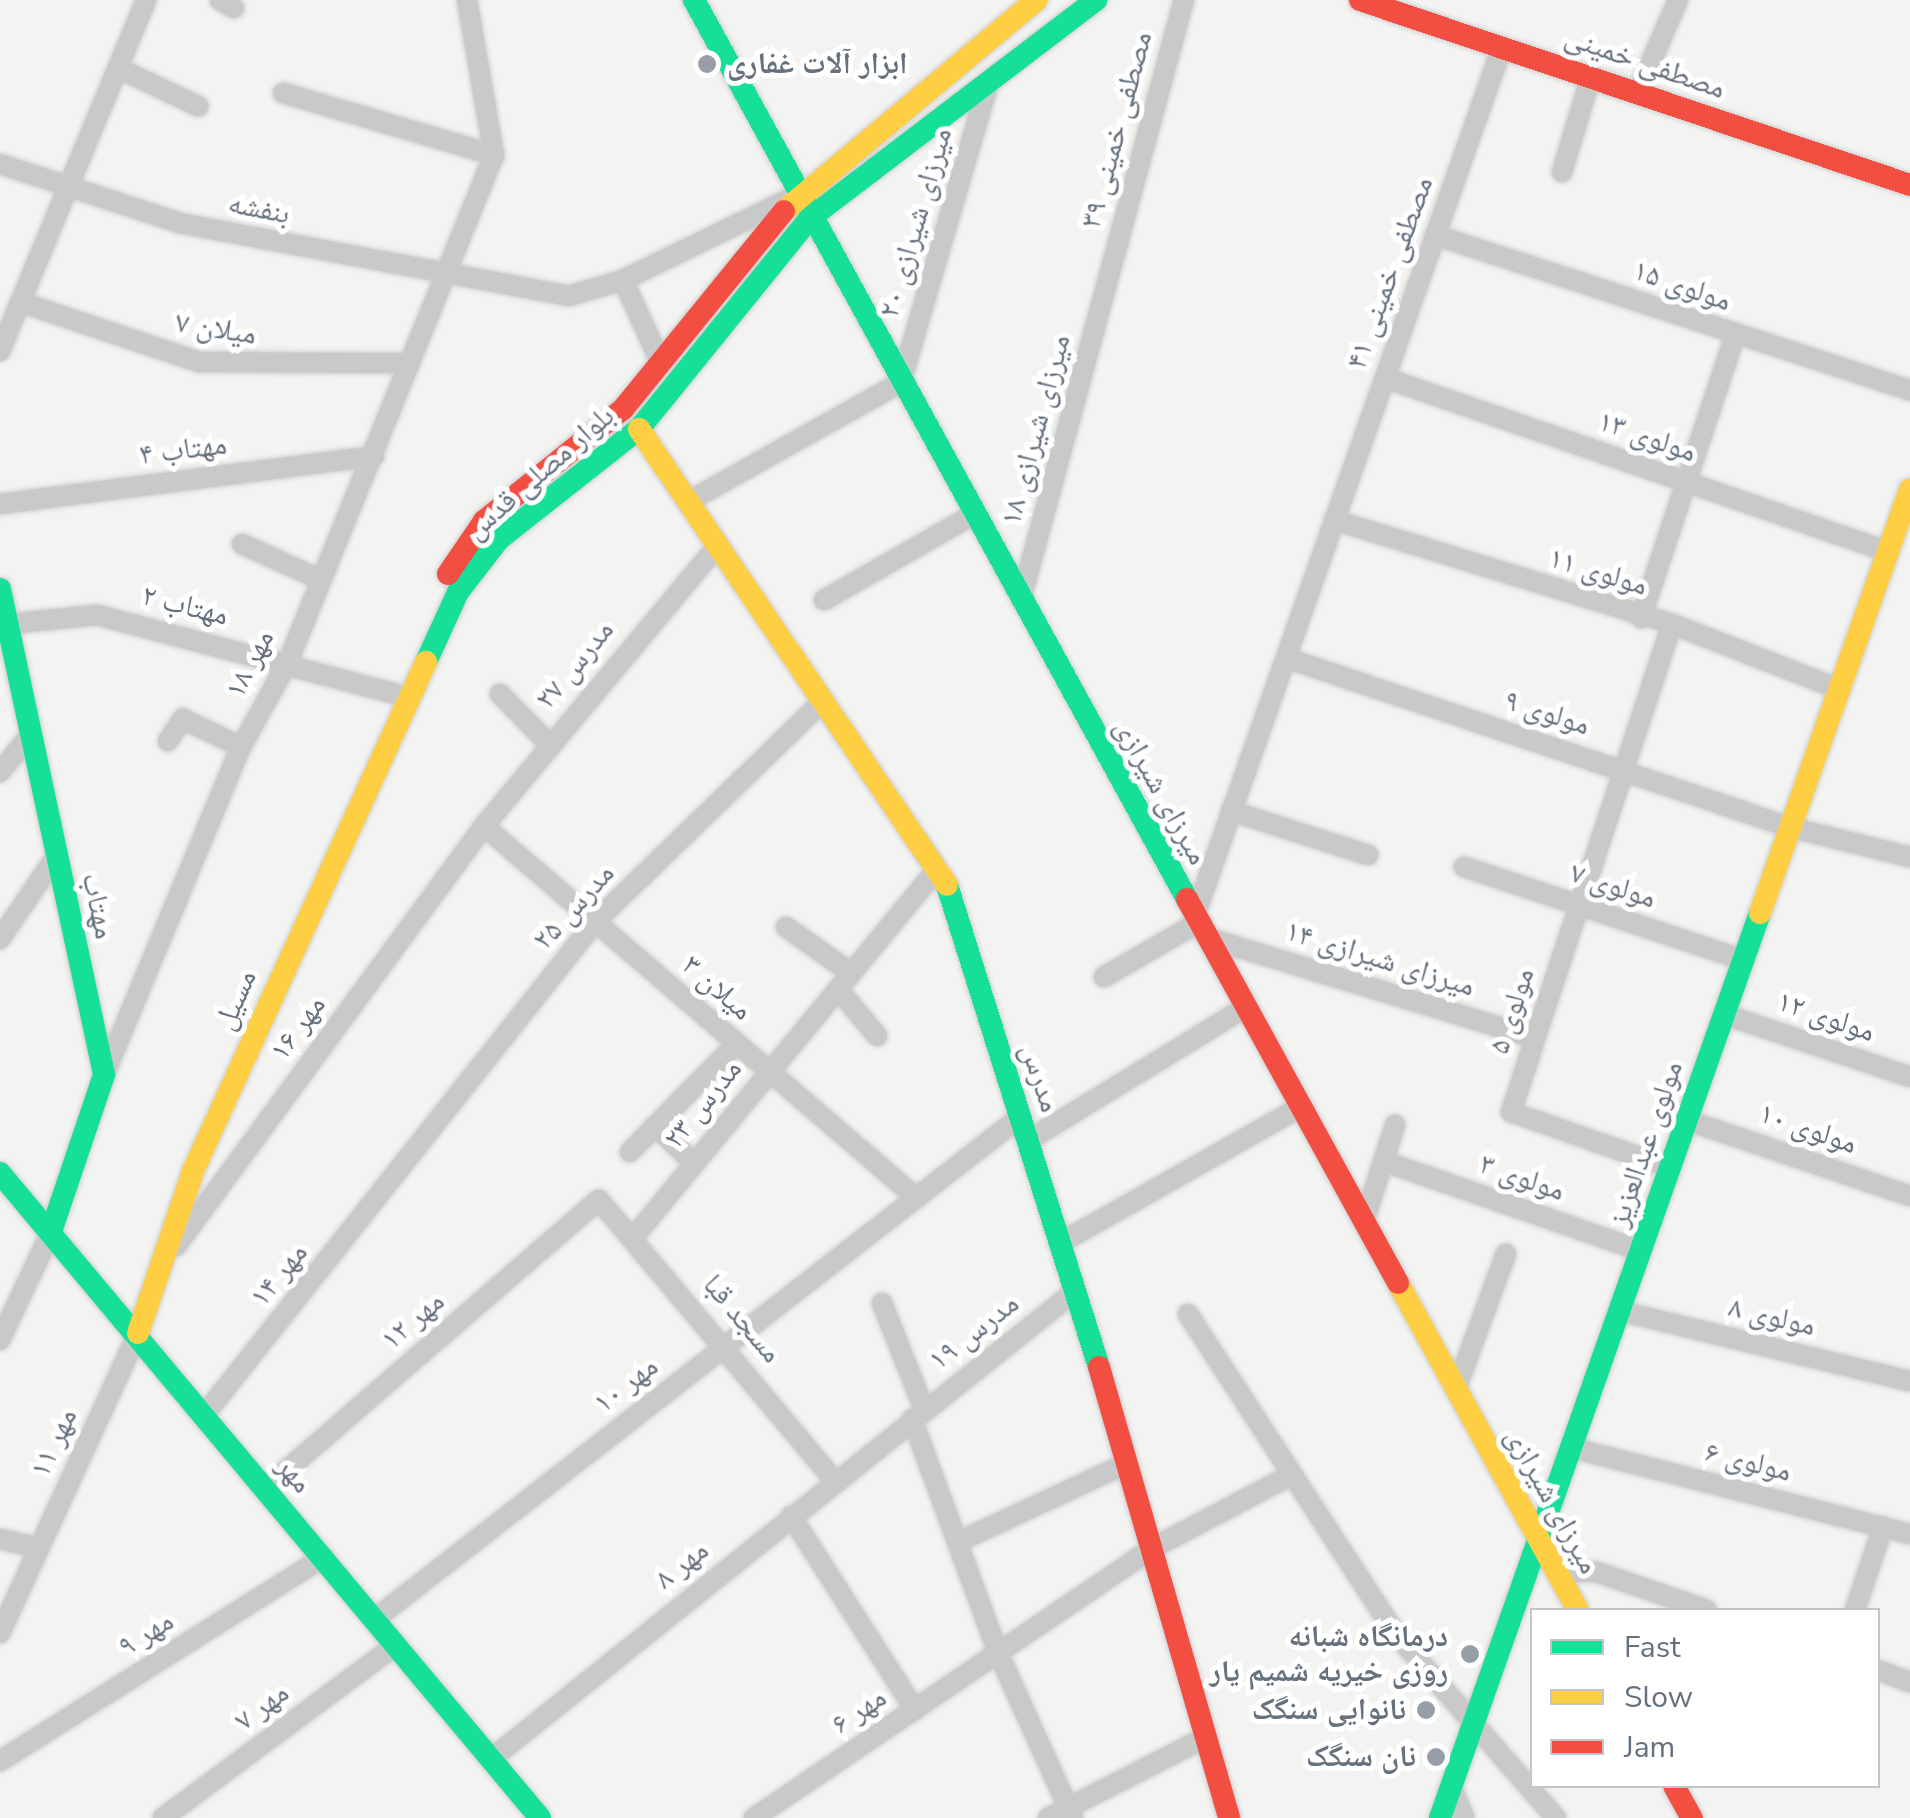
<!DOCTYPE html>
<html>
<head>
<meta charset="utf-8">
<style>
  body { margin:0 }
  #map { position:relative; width:1910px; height:1818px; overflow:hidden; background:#f3f3f2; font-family:"Nunito Sans","Noto Naskh Arabic",sans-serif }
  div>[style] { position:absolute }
  .roads { filter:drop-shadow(0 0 2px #cfcfd0) drop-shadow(0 0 2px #cfcfd0) }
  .street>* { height:20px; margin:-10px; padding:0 10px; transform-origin:10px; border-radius:10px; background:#c9c9ca }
  .fast>* { height:22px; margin:-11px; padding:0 11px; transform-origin:11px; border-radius:11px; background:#16e098 }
  .slow>* { height:22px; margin:-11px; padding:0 11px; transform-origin:11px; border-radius:11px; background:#ffcf43 }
  .jam>* { height:22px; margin:-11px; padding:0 11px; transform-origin:11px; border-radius:11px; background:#f24e42 }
  .dots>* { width:28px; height:28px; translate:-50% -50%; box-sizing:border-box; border:5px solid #fff; border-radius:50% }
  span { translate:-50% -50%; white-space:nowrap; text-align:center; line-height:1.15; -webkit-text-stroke:10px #fff; paint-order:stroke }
  .street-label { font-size:30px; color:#66717e }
  .poi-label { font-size:30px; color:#66717e; font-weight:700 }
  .left { translate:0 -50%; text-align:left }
  .right { translate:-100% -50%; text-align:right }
  .legend { position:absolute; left:1530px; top:1608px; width:350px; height:180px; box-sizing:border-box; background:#fff; border:2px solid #c2c6cb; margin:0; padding:12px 18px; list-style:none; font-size:30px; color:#66717e }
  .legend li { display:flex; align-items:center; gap:20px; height:50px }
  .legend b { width:50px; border:2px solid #c2c6cb }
</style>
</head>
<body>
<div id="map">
  <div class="roads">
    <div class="street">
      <div style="left:220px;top:0;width:16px;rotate:30deg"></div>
      <div style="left:467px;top:0;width:157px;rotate:80.1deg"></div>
      <div style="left:118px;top:68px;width:89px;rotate:25.4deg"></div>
      <div style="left:1638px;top:92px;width:100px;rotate:-66.5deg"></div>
      <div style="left:283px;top:93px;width:220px;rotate:16.4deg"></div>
      <div style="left:0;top:164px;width:188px;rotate:18.2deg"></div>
      <div style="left:179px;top:223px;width:397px;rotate:10.6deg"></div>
      <div style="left:569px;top:296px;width:56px;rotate:-16.5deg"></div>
      <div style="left:623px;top:280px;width:182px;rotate:-26deg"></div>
      <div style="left:1562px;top:172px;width:100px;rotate:-73.2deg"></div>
      <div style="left:1435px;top:235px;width:500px;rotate:18.1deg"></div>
      <div style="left:623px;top:280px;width:91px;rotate:65.4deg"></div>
      <div style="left:20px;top:302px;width:189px;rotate:18.5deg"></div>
      <div style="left:199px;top:362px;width:211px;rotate:0.3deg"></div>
      <div style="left:0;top:351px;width:380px;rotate:-67.4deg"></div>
      <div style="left:1385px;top:378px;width:533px;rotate:19.05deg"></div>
      <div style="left:691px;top:500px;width:241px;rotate:-29.3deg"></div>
      <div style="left:901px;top:382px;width:310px;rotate:-73.7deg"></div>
      <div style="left:0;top:504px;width:377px;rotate:-7.3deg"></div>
      <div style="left:1334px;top:520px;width:354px;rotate:17.1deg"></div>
      <div style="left:1672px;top:624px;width:181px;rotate:21.3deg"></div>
      <div style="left:242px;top:544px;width:87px;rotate:24.5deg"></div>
      <div style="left:1021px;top:599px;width:621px;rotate:-74.78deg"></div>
      <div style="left:824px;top:600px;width:173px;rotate:-29.8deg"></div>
      <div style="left:1641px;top:618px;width:297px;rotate:-71.6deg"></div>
      <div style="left:8px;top:624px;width:89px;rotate:-5.8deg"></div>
      <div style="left:97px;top:615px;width:318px;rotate:14.8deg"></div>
      <div style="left:1286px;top:658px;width:531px;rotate:18.57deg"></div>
      <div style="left:1789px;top:827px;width:125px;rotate:13.9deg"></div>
      <div style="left:500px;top:694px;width:70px;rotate:45.6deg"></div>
      <div style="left:168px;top:741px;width:27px;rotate:-56deg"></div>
      <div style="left:183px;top:719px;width:64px;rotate:25.8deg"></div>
      <div style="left:0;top:772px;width:49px;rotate:-50.8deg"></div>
      <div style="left:1231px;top:811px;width:144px;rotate:17.8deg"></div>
      <div style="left:484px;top:826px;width:564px;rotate:40.69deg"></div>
      <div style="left:1464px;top:867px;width:294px;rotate:18.4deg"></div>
      <div style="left:1195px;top:915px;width:921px;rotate:-70.52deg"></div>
      <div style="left:786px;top:927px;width:80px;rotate:35.3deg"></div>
      <div style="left:1208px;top:938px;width:342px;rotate:17deg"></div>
      <div style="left:0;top:939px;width:102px;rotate:-55.8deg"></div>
      <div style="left:1104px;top:977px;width:110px;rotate:-30.1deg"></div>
      <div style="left:838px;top:989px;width:61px;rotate:50.3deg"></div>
      <div style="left:1723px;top:1014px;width:197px;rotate:18.6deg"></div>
      <div style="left:105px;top:1073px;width:353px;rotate:-67.4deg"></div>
      <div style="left:241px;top:747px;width:97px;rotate:-61.1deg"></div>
      <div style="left:288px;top:662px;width:547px;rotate:-67.89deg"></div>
      <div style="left:1686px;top:1120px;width:237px;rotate:18.7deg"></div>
      <div style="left:655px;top:1126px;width:54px;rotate:43.5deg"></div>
      <div style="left:1029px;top:1140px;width:255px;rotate:-31.5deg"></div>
      <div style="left:630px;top:1152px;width:151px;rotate:-45.5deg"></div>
      <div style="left:1383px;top:1161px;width:273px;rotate:19.2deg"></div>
      <div style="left:1668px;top:1167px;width:166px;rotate:-160.7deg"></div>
      <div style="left:1511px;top:1112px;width:514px;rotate:-71.74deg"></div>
      <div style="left:1364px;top:1221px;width:101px;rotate:-72.1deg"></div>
      <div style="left:633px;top:1238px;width:476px;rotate:-50.5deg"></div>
      <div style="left:1062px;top:1242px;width:274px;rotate:-29.5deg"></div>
      <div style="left:176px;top:1246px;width:521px;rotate:-53.75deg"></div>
      <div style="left:484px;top:826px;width:362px;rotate:-50.2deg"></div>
      <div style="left:882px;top:1303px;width:114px;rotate:68.4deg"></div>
      <div style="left:1620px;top:1311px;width:298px;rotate:13.6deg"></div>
      <div style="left:1188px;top:1314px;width:380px;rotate:57deg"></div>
      <div style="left:1395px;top:1633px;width:245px;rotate:49deg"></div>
      <div style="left:0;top:1340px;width:119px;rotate:-64.7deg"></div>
      <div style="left:1456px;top:1389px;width:144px;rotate:-69.7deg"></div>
      <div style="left:205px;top:1414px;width:628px;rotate:-51.6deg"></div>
      <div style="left:595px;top:922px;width:313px;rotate:-44.1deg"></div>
      <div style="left:912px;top:1419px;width:252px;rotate:69.8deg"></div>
      <div style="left:999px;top:1655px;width:179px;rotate:65.6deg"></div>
      <div style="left:1572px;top:1448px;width:349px;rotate:14.3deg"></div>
      <div style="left:266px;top:1488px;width:440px;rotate:-40.9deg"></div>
      <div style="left:599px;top:1200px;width:367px;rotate:50deg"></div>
      <div style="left:791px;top:1516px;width:230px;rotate:57.4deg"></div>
      <div style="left:0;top:1539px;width:40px;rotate:13deg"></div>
      <div style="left:960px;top:1541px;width:184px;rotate:-25deg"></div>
      <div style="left:1557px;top:1571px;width:40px;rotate:1.4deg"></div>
      <div style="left:1597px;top:1572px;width:116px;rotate:19.1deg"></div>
      <div style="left:1855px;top:1610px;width:88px;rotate:-71.4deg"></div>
      <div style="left:375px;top:1619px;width:817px;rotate:-37.89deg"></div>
      <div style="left:0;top:1633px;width:330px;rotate:-65.3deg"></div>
      <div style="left:1878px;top:1670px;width:34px;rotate:21deg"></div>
      <div style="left:491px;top:1759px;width:747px;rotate:-38.7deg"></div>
      <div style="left:0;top:1761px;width:383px;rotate:-32.2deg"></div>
      <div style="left:1451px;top:1785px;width:35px;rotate:68deg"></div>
      <div style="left:163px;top:1818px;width:290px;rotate:-36.6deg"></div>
      <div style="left:754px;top:1818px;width:484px;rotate:-34.1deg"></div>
      <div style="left:1155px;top:1547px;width:149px;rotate:-27.9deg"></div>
      <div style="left:1048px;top:1818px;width:175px;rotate:-27.1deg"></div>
    </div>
    <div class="fast">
      <div style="left:694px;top:0;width:1025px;rotate:61.26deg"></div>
      <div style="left:0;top:589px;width:497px;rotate:77.9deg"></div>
      <div style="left:104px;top:1075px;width:166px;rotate:108.7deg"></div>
      <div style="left:426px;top:662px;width:77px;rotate:-65.4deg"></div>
      <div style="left:458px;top:592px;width:67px;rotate:-52.3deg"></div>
      <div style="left:499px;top:539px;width:178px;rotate:-38.2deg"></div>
      <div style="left:639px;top:429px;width:272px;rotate:-51deg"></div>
      <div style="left:810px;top:218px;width:360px;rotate:-37.3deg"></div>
      <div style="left:947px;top:885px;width:505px;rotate:72.5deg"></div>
      <div style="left:0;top:1173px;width:841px;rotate:50.06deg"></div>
      <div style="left:1440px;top:1818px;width:960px;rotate:-70.53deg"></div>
    </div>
    <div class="slow">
      <div style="left:784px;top:211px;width:329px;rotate:-39.9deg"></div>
      <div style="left:639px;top:429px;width:550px;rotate:55.96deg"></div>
      <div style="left:1760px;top:913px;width:449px;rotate:-70.5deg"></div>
      <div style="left:1398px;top:1283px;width:373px;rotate:61.2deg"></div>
      <div style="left:138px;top:1333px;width:171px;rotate:-71.2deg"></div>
      <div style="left:193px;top:1171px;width:560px;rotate:-65.4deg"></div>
    </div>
    <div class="jam">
      <div style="left:1360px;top:0;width:580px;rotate:18.59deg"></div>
      <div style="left:448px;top:574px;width:64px;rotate:-55.8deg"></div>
      <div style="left:484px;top:521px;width:179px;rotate:-38.9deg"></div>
      <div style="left:623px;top:409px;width:255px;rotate:-50.9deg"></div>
      <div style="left:1187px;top:899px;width:438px;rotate:61.2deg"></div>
      <div style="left:1099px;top:1367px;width:469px;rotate:73.9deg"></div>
      <div style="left:1674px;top:1786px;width:37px;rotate:61deg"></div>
    </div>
  </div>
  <div class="dots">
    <div style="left:707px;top:64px;background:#979ea7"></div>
    <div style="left:1470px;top:1654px;background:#979ea7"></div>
    <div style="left:1426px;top:1710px;background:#979ea7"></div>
    <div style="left:1436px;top:1757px;background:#979ea7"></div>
  </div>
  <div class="street-label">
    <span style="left:1645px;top:63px;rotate:19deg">مصطفی خمینی</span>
    <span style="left:1117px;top:130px;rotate:-75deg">مصطفی خمینی ۳۹</span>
    <span style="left:259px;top:209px;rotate:11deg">بنفشه</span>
    <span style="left:916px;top:223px;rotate:-74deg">میرزای شیرازی ۲۰</span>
    <span style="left:1390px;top:273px;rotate:-70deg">مصطفی خمینی ۴۱</span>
    <span style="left:1682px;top:286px;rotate:19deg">مولوی ۱۵</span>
    <span style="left:216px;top:329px;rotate:9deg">میلان ۷</span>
    <span style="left:1036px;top:430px;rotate:-75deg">میرزای شیرازی ۱۸</span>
    <span style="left:1647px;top:437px;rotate:19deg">مولوی ۱۳</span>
    <span style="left:183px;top:450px;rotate:-7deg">مهتاب ۴</span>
    <span style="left:540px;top:473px;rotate:-41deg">بلوار مصلی قدس</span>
    <span style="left:1598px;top:572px;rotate:17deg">مولوی ۱۱</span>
    <span style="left:185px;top:606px;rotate:14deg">مهتاب ۲</span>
    <span style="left:250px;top:664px;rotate:-63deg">مهر ۱۸</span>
    <span style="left:575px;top:665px;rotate:-51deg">مدرس ۲۷</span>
    <span style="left:1547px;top:713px;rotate:18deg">مولوی ۹</span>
    <span style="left:1161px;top:792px;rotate:61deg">میرزای شیرازی</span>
    <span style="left:1613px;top:886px;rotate:18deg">مولوی ۷</span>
    <span style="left:98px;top:906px;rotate:78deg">مهتاب</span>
    <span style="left:574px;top:907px;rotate:-48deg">مدرس ۲۵</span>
    <span style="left:1380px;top:959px;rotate:17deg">میرزای شیرازی ۱۴</span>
    <span style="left:717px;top:988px;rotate:41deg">میلان ۳</span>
    <span style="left:236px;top:1000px;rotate:-66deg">مسیل</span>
    <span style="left:1512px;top:1011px;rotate:-72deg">مولوی ۵</span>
    <span style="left:1826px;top:1017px;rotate:19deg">مولوی ۱۲</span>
    <span style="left:298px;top:1028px;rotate:-54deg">مهر ۱۶</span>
    <span style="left:1040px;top:1078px;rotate:72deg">مدرس</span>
    <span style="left:703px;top:1104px;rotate:-51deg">مدرس ۲۳</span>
    <span style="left:1808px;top:1129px;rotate:19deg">مولوی ۱۰</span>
    <span style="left:1646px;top:1144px;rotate:-71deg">مولوی عبدالعزیز</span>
    <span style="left:1522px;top:1178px;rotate:19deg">مولوی ۳</span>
    <span style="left:279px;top:1275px;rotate:-51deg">مهر ۱۴</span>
    <span style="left:1772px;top:1317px;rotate:13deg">مولوی ۸</span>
    <span style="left:742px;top:1319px;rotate:50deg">مسجد قبا</span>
    <span style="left:413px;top:1321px;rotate:-41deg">مهر ۱۲</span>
    <span style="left:974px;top:1332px;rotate:-38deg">مدرس ۱۹</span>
    <span style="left:626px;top:1385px;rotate:-38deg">مهر ۱۰</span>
    <span style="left:54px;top:1443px;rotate:-65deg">مهر ۱۱</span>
    <span style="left:1748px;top:1462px;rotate:14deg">مولوی ۶</span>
    <span style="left:294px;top:1475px;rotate:50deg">مهر</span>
    <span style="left:1552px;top:1501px;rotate:61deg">میرزای شیرازی</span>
    <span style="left:682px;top:1565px;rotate:-39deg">مهر ۸</span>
    <span style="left:146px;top:1634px;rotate:-32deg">مهر ۹</span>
    <span style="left:262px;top:1707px;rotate:-37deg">مهر ۷</span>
    <span style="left:859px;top:1711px;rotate:-34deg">مهر ۶</span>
  </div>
  <div class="poi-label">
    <span class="left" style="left:727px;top:64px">ابزار آلات غفاری</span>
    <span class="right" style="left:1448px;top:1654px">درمانگاه شبانه<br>روزی خیریه شمیم یار</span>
    <span class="right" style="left:1406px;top:1710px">نانوایی سنگک</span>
    <span class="right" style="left:1416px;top:1757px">نان سنگک</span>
  </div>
  <ul class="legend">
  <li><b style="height:12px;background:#16e098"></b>Fast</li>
  <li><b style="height:12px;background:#ffcf43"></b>Slow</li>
  <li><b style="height:12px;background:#f24e42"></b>Jam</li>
  </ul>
</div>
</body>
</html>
